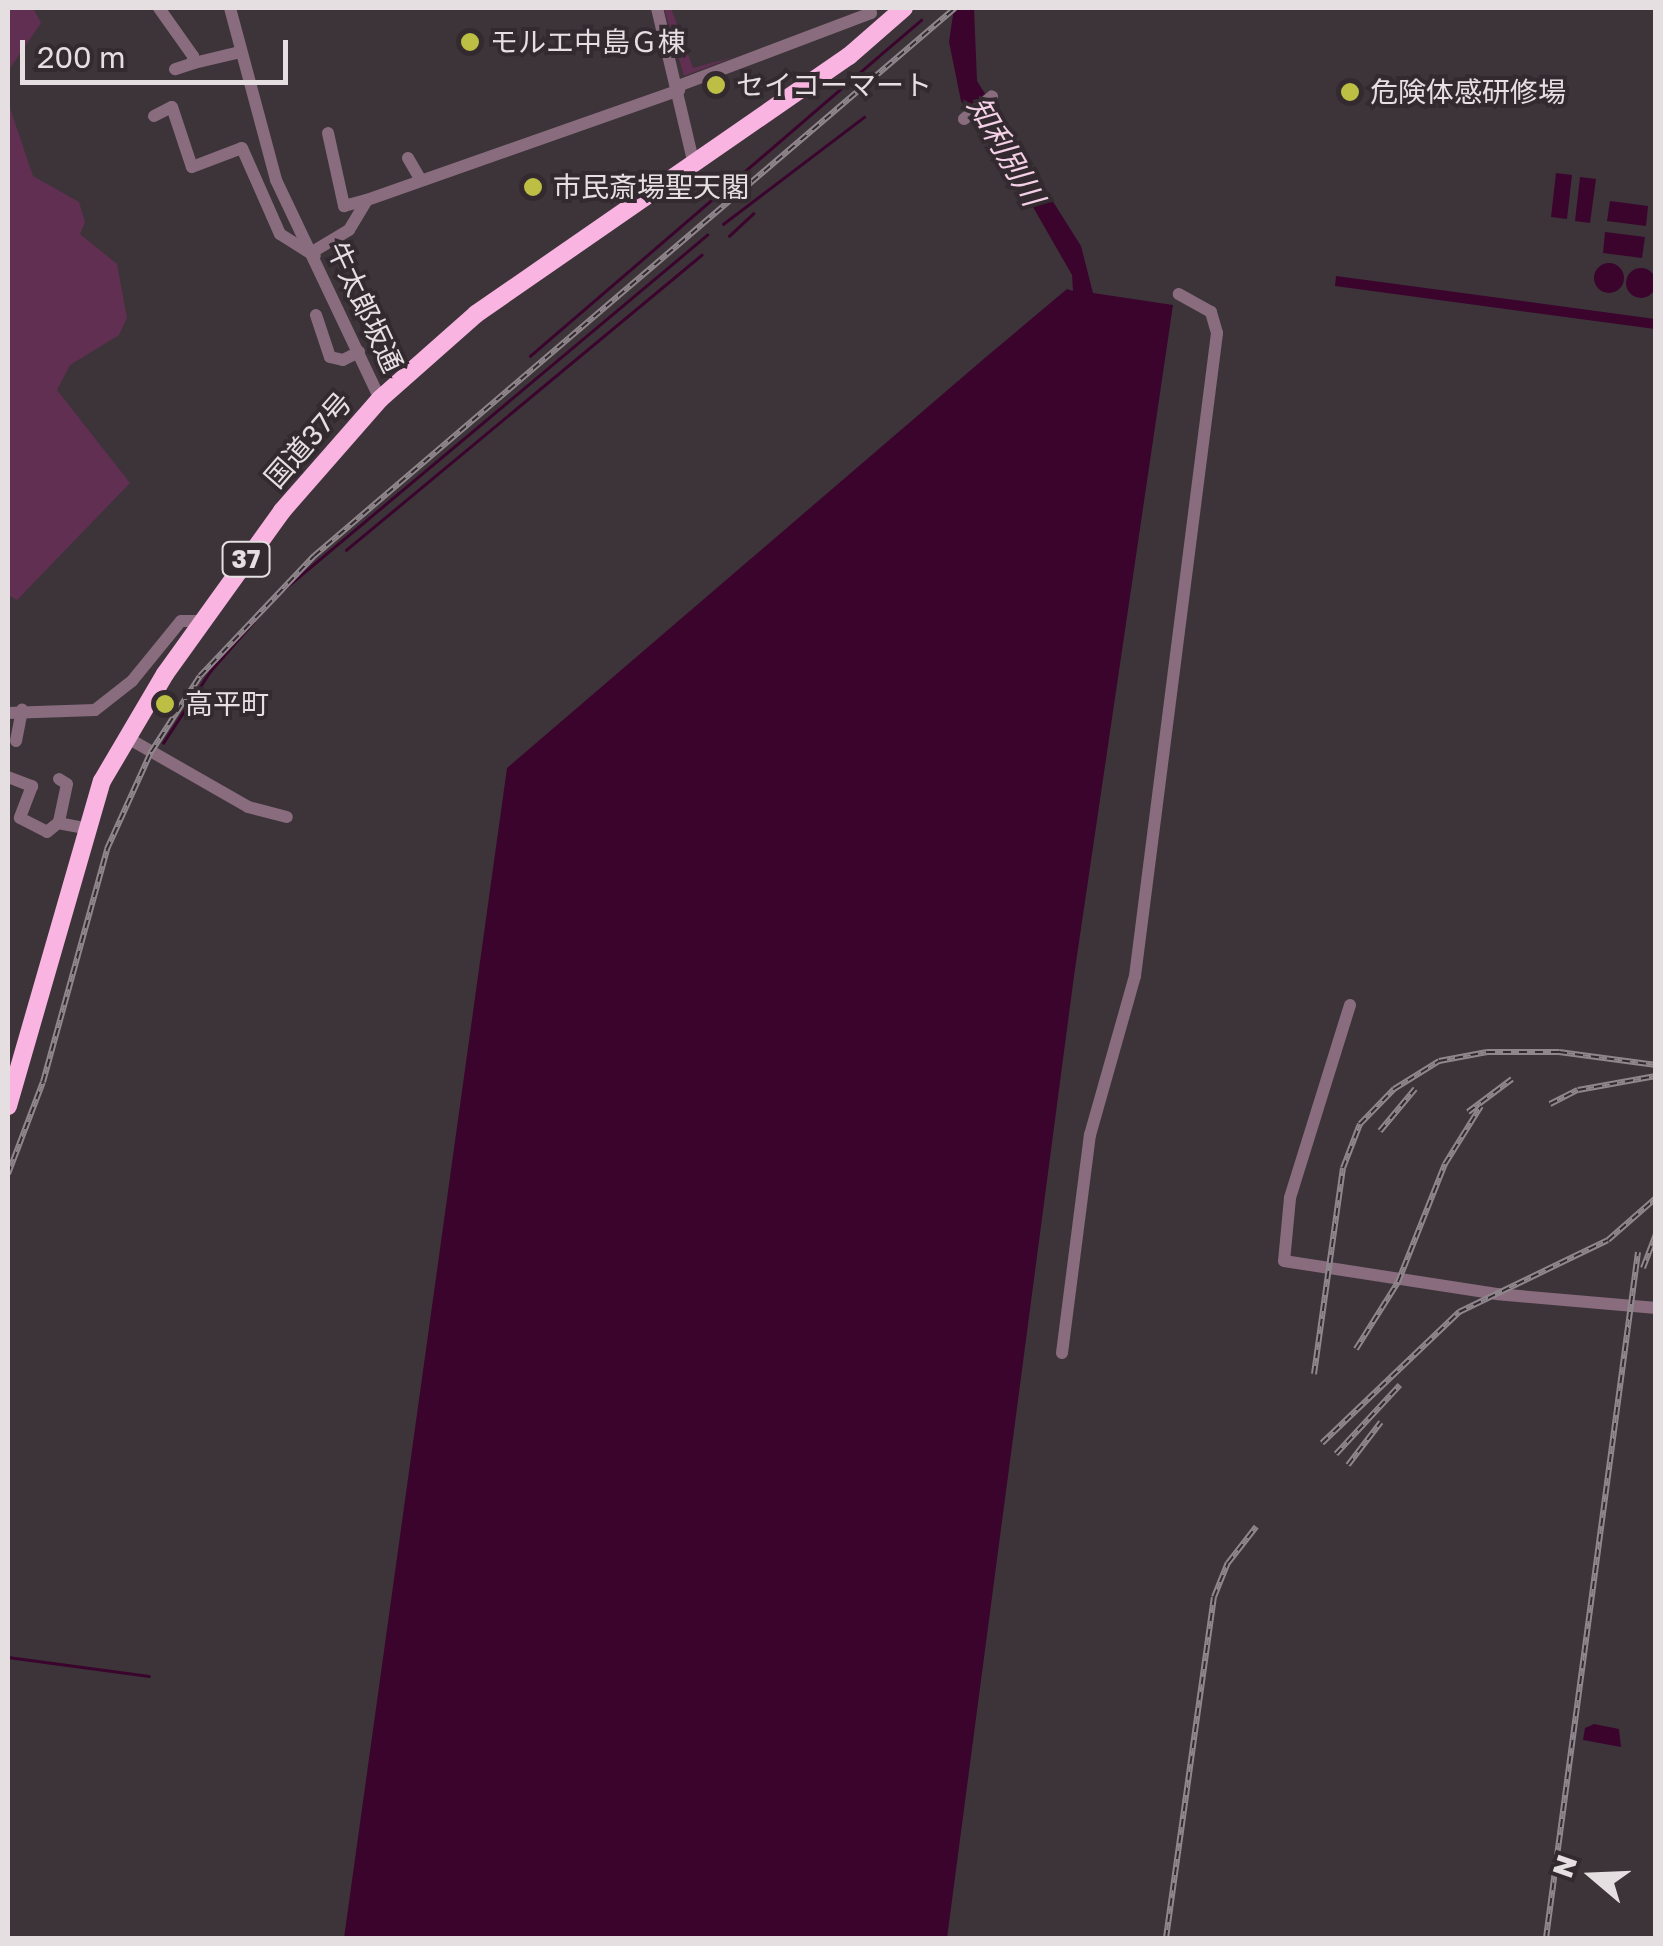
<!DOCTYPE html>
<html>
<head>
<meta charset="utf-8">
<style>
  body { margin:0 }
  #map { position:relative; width:1663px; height:1946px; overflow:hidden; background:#3d343a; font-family:"Golos Text","Noto Sans JP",sans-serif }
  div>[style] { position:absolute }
  .green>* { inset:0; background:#602f51 }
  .water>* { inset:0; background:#3a042d }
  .round { border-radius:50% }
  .stream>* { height:2.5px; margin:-1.25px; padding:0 1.25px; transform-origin:1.25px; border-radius:1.25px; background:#3a042d }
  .minor>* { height:12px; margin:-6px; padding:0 6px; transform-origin:6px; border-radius:6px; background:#896d7e }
  .highway>* { height:18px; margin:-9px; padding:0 9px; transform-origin:9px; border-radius:9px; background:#f9b4e1 }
  .rail>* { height:6px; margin-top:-3px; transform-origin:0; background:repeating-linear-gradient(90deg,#332a2f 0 8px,#8f878c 0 16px); box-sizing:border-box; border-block:2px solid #8f878c }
  .dots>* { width:28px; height:28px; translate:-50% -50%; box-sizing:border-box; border:5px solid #332a2f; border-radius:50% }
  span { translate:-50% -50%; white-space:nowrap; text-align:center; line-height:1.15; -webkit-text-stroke:8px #332a2f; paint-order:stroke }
  .shield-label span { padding:2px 8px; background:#332a2f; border:2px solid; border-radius:8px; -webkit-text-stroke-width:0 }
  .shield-label { font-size:25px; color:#e5dfe2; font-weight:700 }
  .poi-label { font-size:28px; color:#e5dfe2 }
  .left { translate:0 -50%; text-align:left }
  .street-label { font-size:28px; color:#e5dfe2 }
  .water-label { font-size:30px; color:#f4d0e7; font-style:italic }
  .frame { position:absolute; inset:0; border:10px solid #e5dfe2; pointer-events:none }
  .north { position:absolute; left:1543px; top:1826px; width:100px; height:100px; -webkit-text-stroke:8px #332a2f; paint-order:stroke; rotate:289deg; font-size:28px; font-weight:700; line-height:40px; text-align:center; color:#e5dfe2 }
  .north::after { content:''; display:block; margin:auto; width:35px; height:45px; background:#e5dfe2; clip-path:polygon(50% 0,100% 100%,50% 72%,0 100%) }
  .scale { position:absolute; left:20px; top:40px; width:268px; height:45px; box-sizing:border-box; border:5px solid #e5dfe2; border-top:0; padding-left:12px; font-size:30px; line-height:35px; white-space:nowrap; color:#e5dfe2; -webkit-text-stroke:8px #332a2f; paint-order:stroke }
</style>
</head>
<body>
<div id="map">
  <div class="green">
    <div style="clip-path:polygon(8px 8px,33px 8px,41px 23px,8px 71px)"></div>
    <div style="clip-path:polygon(664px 8px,671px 8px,693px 68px,734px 57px,684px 76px)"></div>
    <div style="clip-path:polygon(8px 102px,33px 176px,79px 202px,85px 222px,80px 234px,117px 264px,127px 318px,119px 335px,70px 365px,57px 390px,130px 483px,17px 600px,8px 595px)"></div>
  </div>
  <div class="water">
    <div style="clip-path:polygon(954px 8px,974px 8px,977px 81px,1081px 246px,1093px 293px,1173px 305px,1074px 976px,947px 1938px,344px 1938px,507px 768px,986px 357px,1067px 289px,1073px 291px,1072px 275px,1033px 207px,961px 101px,949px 42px)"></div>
    <div style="clip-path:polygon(1556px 173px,1572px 175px,1567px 219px,1551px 217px)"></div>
    <div style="clip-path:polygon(1580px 177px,1596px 179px,1590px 223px,1575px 221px)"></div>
    <div style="clip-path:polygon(1610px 201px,1648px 206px,1646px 226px,1607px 221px)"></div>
    <div style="clip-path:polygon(1605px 232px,1645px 237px,1642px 258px,1603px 253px)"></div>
    <div class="round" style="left:1594px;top:263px;width:30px;height:30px"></div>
    <div class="round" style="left:1626px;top:268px;width:30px;height:30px"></div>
    <div style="clip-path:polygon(1336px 276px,1655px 319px,1655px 329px,1335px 286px)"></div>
    <div style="clip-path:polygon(1594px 1724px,1619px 1729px,1621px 1747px,1583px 1740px,1585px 1728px)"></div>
  </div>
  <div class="stream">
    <div style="left:880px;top:55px;width:54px;rotate:-40.5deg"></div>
    <div style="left:723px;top:224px;width:177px;rotate:-37.2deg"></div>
    <div style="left:729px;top:236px;width:33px;rotate:-43deg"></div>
    <div style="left:530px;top:356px;width:459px;rotate:-40.7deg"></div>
    <div style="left:346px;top:550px;width:462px;rotate:-39.7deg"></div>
    <div style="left:163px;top:743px;width:87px;rotate:-56.7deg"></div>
    <div style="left:211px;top:670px;width:100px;rotate:-48.7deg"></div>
    <div style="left:277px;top:595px;width:561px;rotate:-39.94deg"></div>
    <div style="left:8px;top:1657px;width:142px;rotate:7.7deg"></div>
  </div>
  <div class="minor">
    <div style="left:159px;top:8px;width:59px;rotate:54.7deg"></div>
    <div style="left:193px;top:56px;width:7px;rotate:82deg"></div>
    <div style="left:194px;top:63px;width:20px;rotate:162deg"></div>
    <div style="left:230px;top:8px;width:178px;rotate:75deg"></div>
    <div style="left:276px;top:180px;width:242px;rotate:64.6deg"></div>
    <div style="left:657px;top:8px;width:156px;rotate:76.7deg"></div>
    <div style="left:194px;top:63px;width:47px;rotate:-13.4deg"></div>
    <div style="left:678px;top:86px;width:206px;rotate:-20.7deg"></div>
    <div style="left:871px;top:13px;width:5px;rotate:-112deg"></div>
    <div style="left:154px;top:116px;width:20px;rotate:-27deg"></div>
    <div style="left:172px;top:107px;width:63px;rotate:71.6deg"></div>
    <div style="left:192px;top:167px;width:53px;rotate:-20.8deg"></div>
    <div style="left:242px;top:148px;width:94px;rotate:66.2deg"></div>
    <div style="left:280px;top:234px;width:41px;rotate:32.2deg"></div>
    <div style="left:964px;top:119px;width:36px;rotate:-39deg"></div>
    <div style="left:328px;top:133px;width:75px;rotate:77.6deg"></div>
    <div style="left:344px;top:206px;width:24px;rotate:-15deg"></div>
    <div style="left:408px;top:158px;width:24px;rotate:60deg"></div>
    <div style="left:314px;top:251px;width:41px;rotate:-31deg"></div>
    <div style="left:349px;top:230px;width:35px;rotate:-59deg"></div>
    <div style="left:367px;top:200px;width:331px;rotate:-19.4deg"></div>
    <div style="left:316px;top:315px;width:44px;rotate:71.6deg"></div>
    <div style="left:330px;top:357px;width:13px;rotate:13deg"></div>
    <div style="left:343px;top:360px;width:18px;rotate:-27deg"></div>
    <div style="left:8px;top:713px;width:87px;rotate:-2deg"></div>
    <div style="left:95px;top:710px;width:47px;rotate:-38.1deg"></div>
    <div style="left:132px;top:681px;width:77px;rotate:-50.8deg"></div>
    <div style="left:181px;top:621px;width:21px"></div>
    <div style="left:126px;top:737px;width:141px;rotate:29.8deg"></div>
    <div style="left:248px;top:807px;width:40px;rotate:14.4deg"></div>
    <div style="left:16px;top:741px;width:32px;rotate:-79deg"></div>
    <div style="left:8px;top:777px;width:26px;rotate:21deg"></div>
    <div style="left:32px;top:786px;width:34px;rotate:111deg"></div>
    <div style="left:20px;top:818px;width:30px;rotate:27deg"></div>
    <div style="left:47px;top:832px;width:14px;rotate:-39deg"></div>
    <div style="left:58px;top:823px;width:26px;rotate:11deg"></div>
    <div style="left:59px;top:779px;width:9px;rotate:32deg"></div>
    <div style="left:67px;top:784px;width:40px;rotate:102deg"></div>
    <div style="left:1350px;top:1005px;width:202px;rotate:107.3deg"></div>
    <div style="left:1290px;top:1198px;width:63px;rotate:95.4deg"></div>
    <div style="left:1284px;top:1261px;width:215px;rotate:8.8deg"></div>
    <div style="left:1496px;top:1294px;width:161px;rotate:5deg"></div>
    <div style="left:1062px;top:1353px;width:220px;rotate:-82.7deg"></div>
    <div style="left:1090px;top:1135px;width:165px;rotate:-74.2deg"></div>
    <div style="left:1135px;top:976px;width:648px;rotate:-82.73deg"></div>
    <div style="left:1217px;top:333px;width:22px;rotate:-106deg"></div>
    <div style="left:1211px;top:312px;width:37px;rotate:-151deg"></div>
  </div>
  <div class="highway">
    <div style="left:8px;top:1106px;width:338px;rotate:-73.9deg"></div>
    <div style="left:102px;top:781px;width:124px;rotate:-59.5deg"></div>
    <div style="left:165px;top:674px;width:201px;rotate:-54.3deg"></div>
    <div style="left:282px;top:511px;width:149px;rotate:-48.8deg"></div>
    <div style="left:380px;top:399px;width:128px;rotate:-41.5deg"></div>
    <div style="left:476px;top:314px;width:454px;rotate:-34.7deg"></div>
    <div style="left:849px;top:56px;width:73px;rotate:-41.1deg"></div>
  </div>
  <div class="rail">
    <div style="left:1550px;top:1104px;width:31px;rotate:-27deg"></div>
    <div style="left:1578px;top:1090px;width:79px;rotate:-10.2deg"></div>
    <div style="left:1468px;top:1112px;width:55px;rotate:-36.9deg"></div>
    <div style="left:1380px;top:1131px;width:55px;rotate:-50.2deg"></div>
    <div style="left:8px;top:1174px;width:98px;rotate:-69.2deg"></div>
    <div style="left:43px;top:1082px;width:242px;rotate:-74.6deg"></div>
    <div style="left:107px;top:849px;width:107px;rotate:-65.6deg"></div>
    <div style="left:151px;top:752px;width:90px;rotate:-57.2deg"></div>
    <div style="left:200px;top:676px;width:166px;rotate:-46.5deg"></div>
    <div style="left:314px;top:556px;width:843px;rotate:-40.53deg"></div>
    <div style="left:1643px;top:1268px;width:36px;rotate:-69deg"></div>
    <div style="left:1356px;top:1349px;width:79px;rotate:-57.9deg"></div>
    <div style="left:1398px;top:1282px;width:127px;rotate:-68.3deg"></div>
    <div style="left:1445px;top:1164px;width:68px;rotate:-58.2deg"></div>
    <div style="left:1314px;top:1374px;width:208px;rotate:-82deg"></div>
    <div style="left:1343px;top:1168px;width:47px;rotate:-68.9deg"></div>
    <div style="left:1360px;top:1124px;width:49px;rotate:-45.8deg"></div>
    <div style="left:1394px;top:1089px;width:53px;rotate:-31.9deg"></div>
    <div style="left:1439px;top:1061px;width:49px;rotate:-10.6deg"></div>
    <div style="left:1487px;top:1052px;width:72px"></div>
    <div style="left:1559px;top:1052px;width:98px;rotate:7.6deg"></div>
    <div style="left:1322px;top:1443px;width:190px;rotate:-43.7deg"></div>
    <div style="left:1459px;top:1312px;width:165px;rotate:-25.8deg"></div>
    <div style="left:1608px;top:1240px;width:64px;rotate:-41.2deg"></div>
    <div style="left:1336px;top:1454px;width:94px;rotate:-47.2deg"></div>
    <div style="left:1348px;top:1465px;width:54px;rotate:-52.5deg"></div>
    <div style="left:1166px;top:1938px;width:344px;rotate:-82deg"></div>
    <div style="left:1214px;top:1597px;width:37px;rotate:-68deg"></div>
    <div style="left:1228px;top:1563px;width:46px;rotate:-52.1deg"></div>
    <div style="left:1546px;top:1938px;width:692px;rotate:-82.36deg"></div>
  </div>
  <div class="dots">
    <div style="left:470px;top:42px;background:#bcbf44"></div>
    <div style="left:716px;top:85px;background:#bcbf44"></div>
    <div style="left:1350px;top:92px;background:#bcbf44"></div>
    <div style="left:533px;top:187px;background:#bcbf44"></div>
    <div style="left:165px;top:704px;background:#bcbf44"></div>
  </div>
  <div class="shield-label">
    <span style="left:246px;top:559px">37</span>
  </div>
  <div class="poi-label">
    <span class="left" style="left:490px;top:42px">モルエ中島Ｇ棟</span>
    <span class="left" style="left:736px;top:85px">セイコーマート</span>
    <span class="left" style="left:1370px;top:92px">危険体感研修場</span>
    <span class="left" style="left:553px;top:187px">市民斎場聖天閣</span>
    <span class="left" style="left:185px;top:704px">高平町</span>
  </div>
  <div class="street-label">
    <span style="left:365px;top:307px;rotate:65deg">牛太郎坂通</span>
    <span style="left:308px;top:440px;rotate:-49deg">国道37号</span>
  </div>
  <div class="water-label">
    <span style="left:1006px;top:151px;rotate:60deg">知利別川</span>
  </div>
  <div class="frame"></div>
  <div class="north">N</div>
  <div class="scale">200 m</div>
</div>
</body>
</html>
